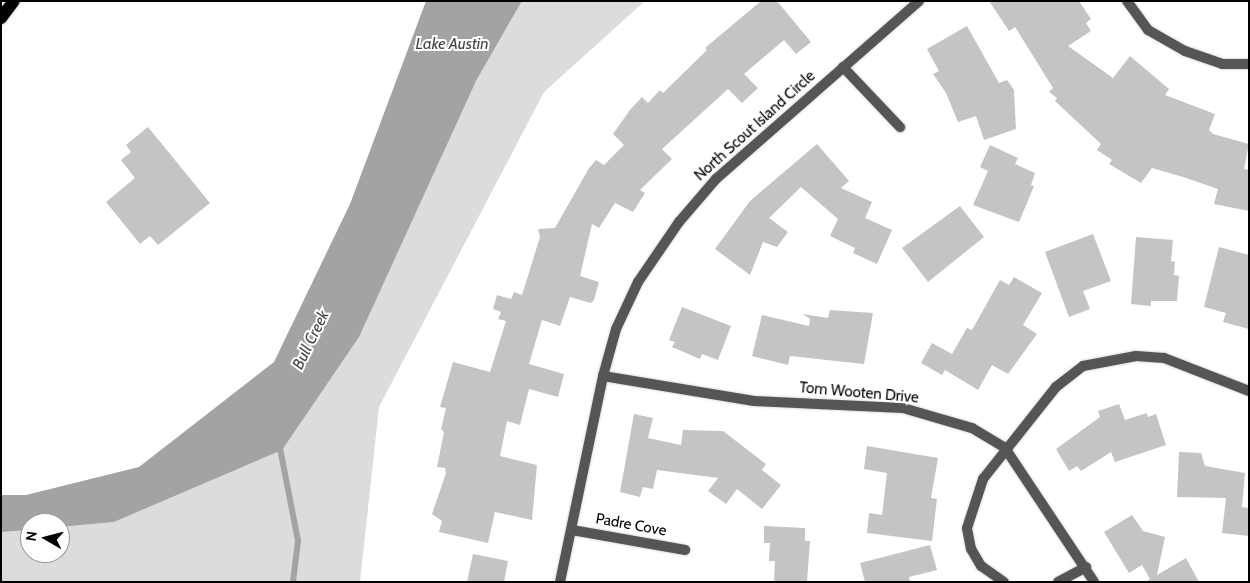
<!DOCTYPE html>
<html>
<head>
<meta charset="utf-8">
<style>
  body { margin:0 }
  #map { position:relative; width:1250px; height:583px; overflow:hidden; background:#fff; font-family:Cabin,sans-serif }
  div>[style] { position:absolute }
  .green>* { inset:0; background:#dcdcdc }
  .water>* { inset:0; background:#a3a3a3 }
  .stream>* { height:6px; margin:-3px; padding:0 3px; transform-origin:3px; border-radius:3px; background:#a3a3a3 }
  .building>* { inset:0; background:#c4c4c4 }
  .roads { filter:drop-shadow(0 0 1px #dbdbdb) drop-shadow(0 0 1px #dbdbdb) }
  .minor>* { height:10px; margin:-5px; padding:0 5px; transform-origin:5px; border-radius:5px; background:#555 }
  .primary>* { height:12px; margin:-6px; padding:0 6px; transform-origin:6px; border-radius:6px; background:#000 }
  span { translate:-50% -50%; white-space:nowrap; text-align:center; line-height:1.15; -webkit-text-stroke:4px #fff; paint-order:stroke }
  .street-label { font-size:15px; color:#000 }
  .water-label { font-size:16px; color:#444; font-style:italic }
  .frame { position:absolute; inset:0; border:2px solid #000; pointer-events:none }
  .north { position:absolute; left:20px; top:513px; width:50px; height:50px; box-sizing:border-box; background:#fff; border:1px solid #999; border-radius:50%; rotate:278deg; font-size:14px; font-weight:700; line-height:20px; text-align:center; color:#000 }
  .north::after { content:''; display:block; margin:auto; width:18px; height:22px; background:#000; clip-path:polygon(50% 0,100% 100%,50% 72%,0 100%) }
</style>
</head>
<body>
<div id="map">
  <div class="green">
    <div style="clip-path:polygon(522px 1px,645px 1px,544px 92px,379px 407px,360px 582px,1px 582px,1px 532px,30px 530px,30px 553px,60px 553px,60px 527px,114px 522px,282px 450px,476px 81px)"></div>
  </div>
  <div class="water">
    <div style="clip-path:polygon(426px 1px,522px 1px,476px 81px,359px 337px,282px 450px,114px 522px,60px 527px,60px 523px,30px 523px,30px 530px,1px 532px,1px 495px,26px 495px,139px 467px,274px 362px,350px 204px)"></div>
  </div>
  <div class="stream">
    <div style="left:279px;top:443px;width:100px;rotate:79deg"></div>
    <div style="left:298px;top:541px;width:41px;rotate:97deg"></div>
  </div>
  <div class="building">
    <div style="clip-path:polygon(761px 1px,777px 1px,811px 42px,796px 54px,784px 40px,744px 74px,758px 88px,742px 103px,728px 89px,662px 149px,672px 159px,640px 190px,645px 193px,633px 212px,615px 203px,599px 228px,592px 224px,580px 276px,599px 282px,594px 300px,591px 303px,570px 297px,560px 326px,542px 320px,529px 364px,564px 374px,558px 397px,529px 389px,520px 425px,507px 421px,500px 456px,537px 465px,532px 520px,495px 512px,488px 543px,439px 532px,442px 521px,432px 514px,446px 473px,445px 468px,437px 467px,444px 432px,441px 429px,446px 408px,440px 407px,453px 362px,490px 372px,506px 321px,498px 319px,501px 312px,493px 309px,497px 295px,511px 299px,514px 292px,522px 295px,540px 237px,538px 229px,555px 228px,589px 168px,596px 160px,604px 165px,624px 145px,613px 134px,630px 110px,642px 97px,648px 103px,660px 90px,663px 93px,707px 50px,705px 48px)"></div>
    <div style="clip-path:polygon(989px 1px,1079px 1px,1091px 19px,1086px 23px,1091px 31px,1068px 46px,1113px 78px,1130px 56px,1169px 89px,1165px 95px,1215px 114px,1209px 130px,1213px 134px,1249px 144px,1244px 169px,1249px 170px,1249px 211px,1214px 204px,1218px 189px,1183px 177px,1152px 168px,1141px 183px,1109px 164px,1112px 160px,1097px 150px,1101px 144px,1055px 101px,1057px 98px,1049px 92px,1053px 88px,1015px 27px,1009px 31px)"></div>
    <div style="clip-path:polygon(967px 26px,999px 83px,1007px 80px,1014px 90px,1016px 129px,984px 140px,976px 116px,958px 122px,946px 93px,933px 74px,939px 71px,927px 49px)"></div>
    <div style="clip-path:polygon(148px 127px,210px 203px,158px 245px,150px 236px,140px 244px,106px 202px,135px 178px,121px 160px,131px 152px,126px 145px)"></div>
    <div style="clip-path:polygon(817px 144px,849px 181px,841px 188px,872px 202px,865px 218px,892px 230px,877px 264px,853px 253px,855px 248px,830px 236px,838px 219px,801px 187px,769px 218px,788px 232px,777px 247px,763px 242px,750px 275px,715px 249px,750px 201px)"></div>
    <div style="clip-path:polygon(990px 145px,1018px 158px,1015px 164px,1035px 173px,1031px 185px,1034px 186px,1019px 222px,973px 205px,988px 171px,980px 167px)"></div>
    <div style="clip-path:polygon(960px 206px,984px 237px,928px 282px,902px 248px)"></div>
    <div style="clip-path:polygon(1093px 234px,1111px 281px,1083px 291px,1090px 309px,1069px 317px,1045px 252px)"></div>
    <div style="clip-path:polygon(1136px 237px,1173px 240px,1171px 261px,1175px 262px,1174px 275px,1179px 276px,1177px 301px,1151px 301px,1151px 306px,1131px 304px)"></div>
    <div style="clip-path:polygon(1219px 247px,1249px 255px,1249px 329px,1223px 322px,1226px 313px,1204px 307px)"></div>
    <div style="clip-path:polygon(1014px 277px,1042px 293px,1023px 325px,1037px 334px,1008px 374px,992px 365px,978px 390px,945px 370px,942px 375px,921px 363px,932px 343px,952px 354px,967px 328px,972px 330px,1000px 280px,1009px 285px)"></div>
    <div style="clip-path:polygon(682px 307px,731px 326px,718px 360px,702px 354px,700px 359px,672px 347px,675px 342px,669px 340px)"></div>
    <div style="clip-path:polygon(830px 310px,873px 313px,864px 364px,790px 356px,788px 365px,752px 356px,762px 315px,809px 326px,810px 319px,803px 314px,828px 318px)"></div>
    <div style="clip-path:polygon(1119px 404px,1125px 420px,1147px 413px,1148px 417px,1156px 414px,1166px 445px,1115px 462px,1111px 452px,1081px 471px,1077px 466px,1069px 471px,1056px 449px,1100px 417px,1098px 411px)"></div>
    <div style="clip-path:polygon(634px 414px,653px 418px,648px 438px,681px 445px,683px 430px,723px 431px,766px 464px,762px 470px,781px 485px,762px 509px,737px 489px,726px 504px,708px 491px,718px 478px,657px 470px,653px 489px,643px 487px,640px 497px,620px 492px)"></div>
    <div style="clip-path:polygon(867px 446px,938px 458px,931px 498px,937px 499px,932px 541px,867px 533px,869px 513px,882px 515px,887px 473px,864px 469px)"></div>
    <div style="clip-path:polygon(1179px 452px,1201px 453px,1205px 466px,1245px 473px,1242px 507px,1249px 508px,1249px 536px,1222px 533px,1226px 498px,1177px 497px)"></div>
    <div style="clip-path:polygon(1132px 515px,1143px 531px,1165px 537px,1157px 575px,1186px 558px,1199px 582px,1145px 582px,1150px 579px,1142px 565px,1129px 573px,1104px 532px)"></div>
    <div style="clip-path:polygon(764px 526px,805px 528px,805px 541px,810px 541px,807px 582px,774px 582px,775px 561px,769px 561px,770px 543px,764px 543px)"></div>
    <div style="clip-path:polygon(930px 545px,937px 570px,909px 577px,910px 582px,865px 582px,860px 563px)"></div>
    <div style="clip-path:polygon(473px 554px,508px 561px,504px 582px,467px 582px)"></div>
  </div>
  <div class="roads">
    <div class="minor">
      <div style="left:1127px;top:1px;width:36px;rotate:54deg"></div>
      <div style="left:1148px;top:30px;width:43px;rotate:29.6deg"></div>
      <div style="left:1185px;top:51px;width:39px;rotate:19deg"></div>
      <div style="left:1222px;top:64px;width:27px"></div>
      <div style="left:843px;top:67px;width:83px;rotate:46.5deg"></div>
      <div style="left:603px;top:376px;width:153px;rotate:9.4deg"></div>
      <div style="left:754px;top:401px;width:149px;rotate:2.7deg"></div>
      <div style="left:903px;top:408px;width:72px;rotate:16.2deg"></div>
      <div style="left:972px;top:428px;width:39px;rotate:31deg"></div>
      <div style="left:1005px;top:448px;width:161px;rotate:56.4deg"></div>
      <div style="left:572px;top:530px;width:115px;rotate:10deg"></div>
      <div style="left:560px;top:582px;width:210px;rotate:-78.2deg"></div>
      <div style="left:603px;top:376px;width:49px;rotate:-74.5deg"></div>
      <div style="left:616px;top:329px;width:52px;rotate:-64.9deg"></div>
      <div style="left:638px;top:282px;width:73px;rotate:-55.7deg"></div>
      <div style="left:679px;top:222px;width:57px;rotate:-49.3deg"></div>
      <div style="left:716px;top:179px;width:270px;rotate:-41.2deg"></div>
      <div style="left:1004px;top:582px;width:28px;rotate:-145deg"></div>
      <div style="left:981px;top:566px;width:20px;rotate:-120deg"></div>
      <div style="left:971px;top:549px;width:21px;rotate:-101deg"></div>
      <div style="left:967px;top:528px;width:52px;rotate:-71.9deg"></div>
      <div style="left:983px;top:479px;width:117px;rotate:-51.6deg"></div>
      <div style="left:1056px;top:387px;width:34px;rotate:-38deg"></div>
      <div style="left:1083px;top:366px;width:54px;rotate:-10.7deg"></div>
      <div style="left:1136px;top:356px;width:28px;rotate:4deg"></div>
      <div style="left:1164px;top:358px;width:91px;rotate:21.2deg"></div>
      <div style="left:1058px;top:582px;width:32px;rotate:-28deg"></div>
    </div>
    <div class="primary">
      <div style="left:1px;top:18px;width:21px;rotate:-53deg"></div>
    </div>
  </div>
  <div class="street-label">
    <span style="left:755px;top:126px;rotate:-42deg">North Scout Island Circle</span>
    <span style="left:859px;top:393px;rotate:5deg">Tom Wooten Drive</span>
    <span style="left:631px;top:525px;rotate:10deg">Padre Cove</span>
  </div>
  <div class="water-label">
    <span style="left:452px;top:44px">Lake Austin</span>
    <span style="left:311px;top:340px;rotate:-64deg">Bull Creek</span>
  </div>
  <div class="frame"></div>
  <div class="north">N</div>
</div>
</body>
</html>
